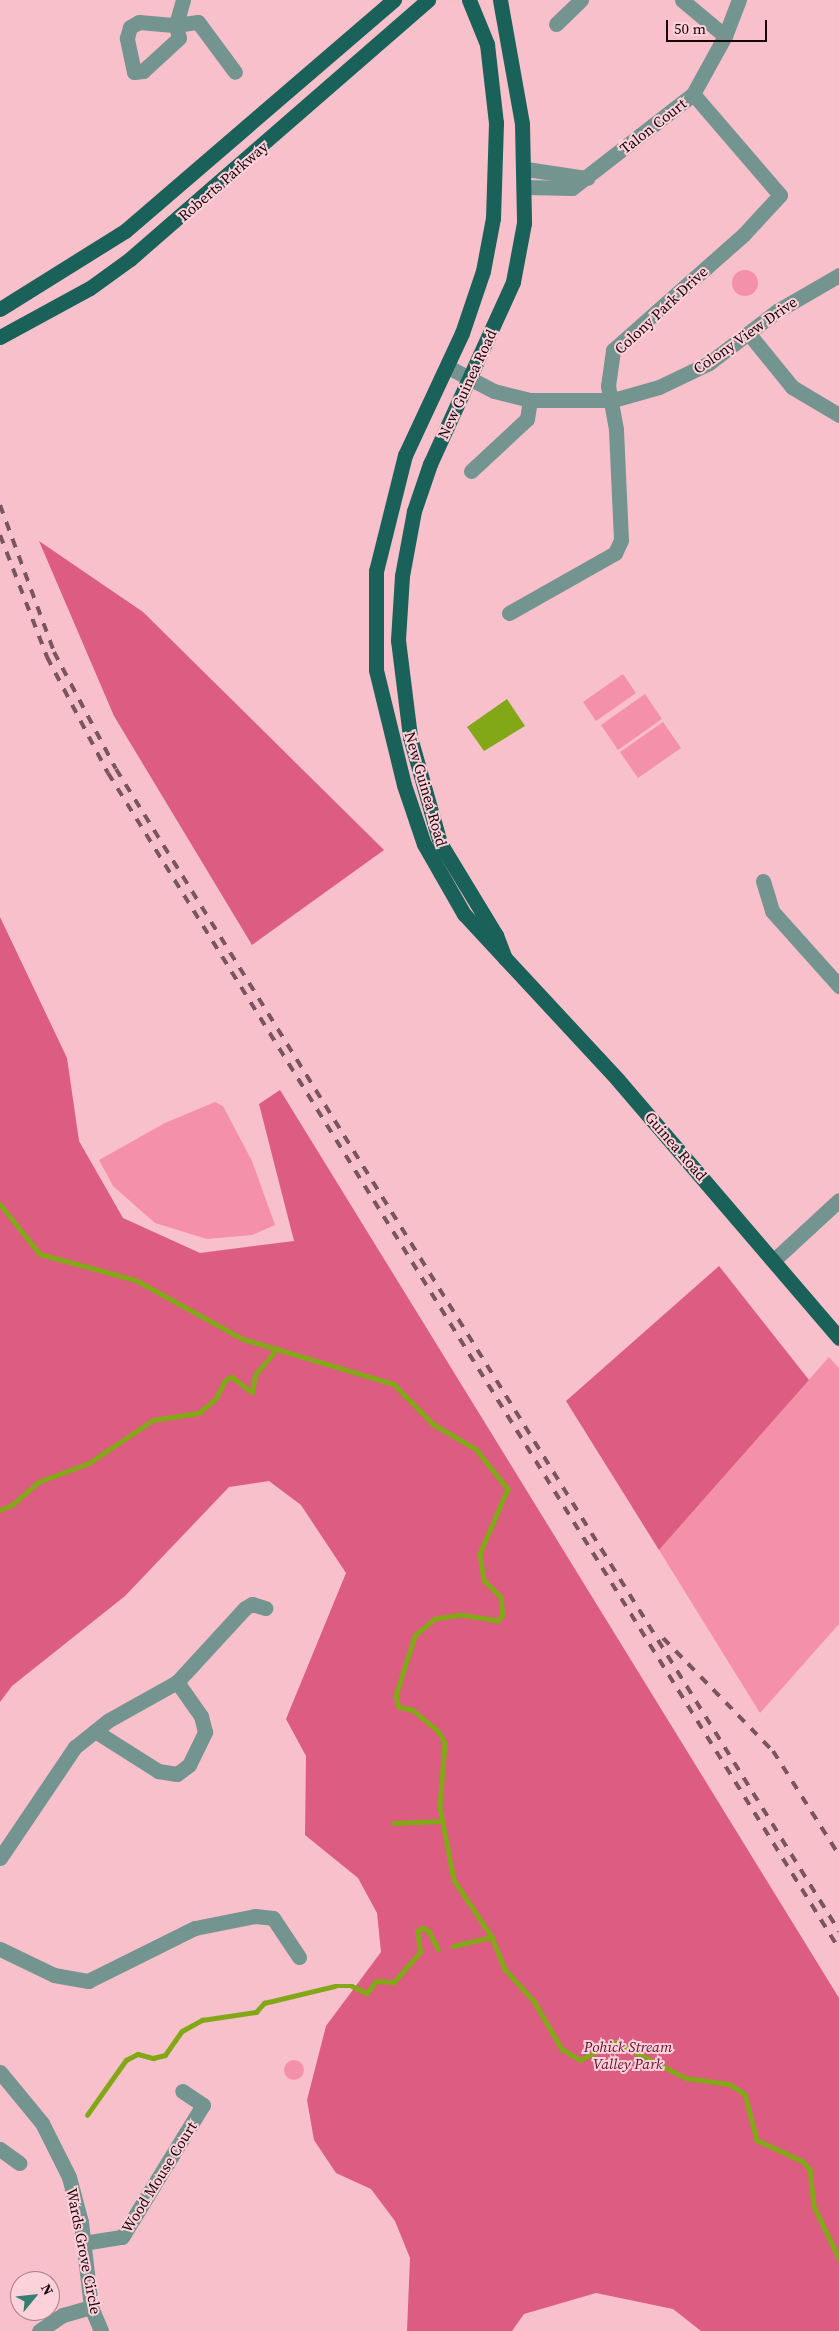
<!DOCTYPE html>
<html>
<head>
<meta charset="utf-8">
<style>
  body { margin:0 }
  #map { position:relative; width:839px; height:2331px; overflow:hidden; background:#f8c0cb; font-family:"Source Serif 4",serif }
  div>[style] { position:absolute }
  .green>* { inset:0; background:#f590a9 }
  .round { border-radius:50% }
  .forest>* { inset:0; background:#dd5c81 }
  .water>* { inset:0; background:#82a817 }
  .stream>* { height:4.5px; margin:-2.25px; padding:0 2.25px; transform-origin:2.25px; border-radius:2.25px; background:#82a817 }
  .minor>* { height:15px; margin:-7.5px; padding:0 7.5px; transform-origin:7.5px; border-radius:7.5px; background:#74948f }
  .major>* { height:15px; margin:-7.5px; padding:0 7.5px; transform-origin:7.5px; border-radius:7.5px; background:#196159 }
  .rail>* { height:4px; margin-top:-2px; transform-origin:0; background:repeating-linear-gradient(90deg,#79555d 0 9px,transparent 0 18px) }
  span { translate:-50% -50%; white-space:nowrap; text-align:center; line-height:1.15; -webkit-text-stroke:4px #fcd1da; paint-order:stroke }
  .street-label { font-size:15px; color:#1a040a }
  .park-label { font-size:15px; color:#620f2e; font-style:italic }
  .north { position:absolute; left:10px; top:2271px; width:50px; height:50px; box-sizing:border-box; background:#fcd1da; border:1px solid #a27f87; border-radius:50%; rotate:62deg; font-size:14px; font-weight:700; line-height:20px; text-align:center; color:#1a040a }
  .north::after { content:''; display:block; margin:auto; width:18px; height:22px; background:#367d74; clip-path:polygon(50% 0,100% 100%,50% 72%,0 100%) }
  .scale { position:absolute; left:666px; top:20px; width:101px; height:22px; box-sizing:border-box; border:2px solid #1a040a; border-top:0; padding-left:6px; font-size:15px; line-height:18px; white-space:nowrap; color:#1a040a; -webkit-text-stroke:4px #fcd1da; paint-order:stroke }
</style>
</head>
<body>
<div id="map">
  <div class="green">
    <div class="round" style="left:732px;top:270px;width:26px;height:26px"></div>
    <div style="clip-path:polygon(623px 674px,636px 693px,596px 721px,583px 702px)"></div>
    <div style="clip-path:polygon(645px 694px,662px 719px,618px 750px,601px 725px)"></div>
    <div style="clip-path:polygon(663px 722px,681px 748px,638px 778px,620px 752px)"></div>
    <div style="clip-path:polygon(215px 1102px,223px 1106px,252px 1161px,275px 1225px,252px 1235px,207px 1239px,155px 1223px,113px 1186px,99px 1160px,165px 1123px)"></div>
    <div style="clip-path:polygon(829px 1357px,839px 1368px,839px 1624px,760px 1713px,659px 1550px)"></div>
    <div class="round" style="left:284px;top:2060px;width:20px;height:20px"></div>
  </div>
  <div class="forest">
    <div style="clip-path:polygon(39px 541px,143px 612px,384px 850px,252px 945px,114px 716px)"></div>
    <div style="clip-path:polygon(0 917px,67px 1058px,79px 1141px,123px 1218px,200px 1253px,294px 1241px,259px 1104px,280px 1090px,839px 1998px,839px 2331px,701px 2331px,673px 2309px,596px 2293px,524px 2314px,512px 2331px,407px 2331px,410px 2258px,395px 2221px,371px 2189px,336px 2173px,314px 2140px,307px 2100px,326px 2026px,381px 1952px,377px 1913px,358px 1878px,305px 1835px,306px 1756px,286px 1719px,346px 1573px,301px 1505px,269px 1481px,229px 1487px,125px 1596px,12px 1686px,0 1702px)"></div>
    <div style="clip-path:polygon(719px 1266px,809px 1380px,659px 1550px,566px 1401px)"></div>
  </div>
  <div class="water">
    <div style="clip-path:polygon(507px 699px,525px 726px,484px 751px,467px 727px)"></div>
  </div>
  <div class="stream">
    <div style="left:0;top:1204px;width:64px;rotate:51.3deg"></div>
    <div style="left:40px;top:1254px;width:99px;rotate:15.2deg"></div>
    <div style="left:136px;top:1280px;width:122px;rotate:28.9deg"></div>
    <div style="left:243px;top:1339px;width:158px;rotate:16.6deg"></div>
    <div style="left:394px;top:1384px;width:56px;rotate:45.7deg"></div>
    <div style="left:433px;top:1424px;width:50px;rotate:30.2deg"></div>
    <div style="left:476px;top:1449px;width:51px;rotate:51.3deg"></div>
    <div style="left:508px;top:1489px;width:71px;rotate:113.3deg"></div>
    <div style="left:480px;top:1554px;width:26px;rotate:81deg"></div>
    <div style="left:484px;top:1580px;width:24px;rotate:45deg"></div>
    <div style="left:501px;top:1597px;width:18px;rotate:84deg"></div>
    <div style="left:503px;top:1615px;width:8px;rotate:130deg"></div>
    <div style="left:498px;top:1621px;width:37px;rotate:-171deg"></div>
    <div style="left:461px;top:1615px;width:26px;rotate:171deg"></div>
    <div style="left:435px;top:1619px;width:26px;rotate:140deg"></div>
    <div style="left:415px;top:1636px;width:63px;rotate:107.6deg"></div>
    <div style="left:396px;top:1696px;width:11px;rotate:75deg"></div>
    <div style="left:399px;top:1707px;width:14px;rotate:12deg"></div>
    <div style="left:413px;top:1710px;width:34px;rotate:40deg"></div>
    <div style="left:439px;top:1732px;width:13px;rotate:61deg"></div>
    <div style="left:445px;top:1743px;width:64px;rotate:94.5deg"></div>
    <div style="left:440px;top:1807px;width:74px;rotate:79.1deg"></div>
    <div style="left:454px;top:1880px;width:69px;rotate:56.3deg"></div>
    <div style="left:492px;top:1937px;width:35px;rotate:68deg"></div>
    <div style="left:505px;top:1969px;width:43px;rotate:47.8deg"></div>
    <div style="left:534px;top:2001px;width:56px;rotate:59.7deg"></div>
    <div style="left:562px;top:2049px;width:21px;rotate:31deg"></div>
    <div style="left:580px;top:2060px;width:39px;rotate:-27deg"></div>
    <div style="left:615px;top:2042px;width:80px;rotate:26.9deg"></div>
    <div style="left:686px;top:2078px;width:43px;rotate:7.9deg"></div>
    <div style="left:729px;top:2084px;width:19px;rotate:32deg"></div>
    <div style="left:745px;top:2094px;width:48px;rotate:75.4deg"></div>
    <div style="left:757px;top:2140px;width:50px;rotate:25deg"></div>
    <div style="left:802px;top:2161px;width:11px;rotate:45deg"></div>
    <div style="left:810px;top:2169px;width:37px;rotate:84deg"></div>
    <div style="left:814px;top:2206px;width:58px;rotate:64.3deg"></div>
    <div style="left:0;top:1510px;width:13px;rotate:-23deg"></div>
    <div style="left:12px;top:1505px;width:35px;rotate:-41deg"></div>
    <div style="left:38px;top:1482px;width:54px;rotate:-20.4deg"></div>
    <div style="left:89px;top:1463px;width:77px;rotate:-33.9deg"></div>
    <div style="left:153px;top:1420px;width:47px;rotate:-8.7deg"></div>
    <div style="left:199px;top:1413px;width:23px;rotate:-41deg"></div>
    <div style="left:216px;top:1398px;width:20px;rotate:-63deg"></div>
    <div style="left:225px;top:1380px;width:8px;rotate:-23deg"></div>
    <div style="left:232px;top:1377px;width:25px;rotate:37deg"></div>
    <div style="left:252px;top:1392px;width:17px;rotate:-80deg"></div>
    <div style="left:255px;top:1375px;width:34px;rotate:-50deg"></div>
    <div style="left:393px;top:1823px;width:49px;rotate:-2.3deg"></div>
    <div style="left:453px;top:1946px;width:40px;rotate:-13deg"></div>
    <div style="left:87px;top:2115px;width:67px;rotate:-54.7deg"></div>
    <div style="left:126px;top:2060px;width:13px;rotate:-27deg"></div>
    <div style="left:138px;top:2054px;width:16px;rotate:15deg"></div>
    <div style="left:153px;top:2058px;width:12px;rotate:-14deg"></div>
    <div style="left:165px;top:2055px;width:29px;rotate:-55deg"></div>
    <div style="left:182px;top:2031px;width:23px;rotate:-29deg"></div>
    <div style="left:202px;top:2020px;width:55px;rotate:-8.4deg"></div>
    <div style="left:256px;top:2012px;width:12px;rotate:-48deg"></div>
    <div style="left:264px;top:2003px;width:73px;rotate:-13.5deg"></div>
    <div style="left:335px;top:1986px;width:17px"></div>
    <div style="left:352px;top:1986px;width:17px;rotate:25deg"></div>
    <div style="left:367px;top:1993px;width:15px;rotate:-53deg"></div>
    <div style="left:376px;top:1981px;width:18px;rotate:3deg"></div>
    <div style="left:394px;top:1982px;width:40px;rotate:-49deg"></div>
    <div style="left:420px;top:1952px;width:21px;rotate:-98deg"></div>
    <div style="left:417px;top:1931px;width:7px;rotate:-27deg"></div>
    <div style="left:423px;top:1928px;width:7px;rotate:27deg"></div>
    <div style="left:429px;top:1931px;width:20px;rotate:63deg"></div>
  </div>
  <div class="minor">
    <div style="left:183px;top:0;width:26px;rotate:106deg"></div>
    <div style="left:176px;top:25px;width:13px;rotate:77deg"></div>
    <div style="left:179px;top:38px;width:49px;rotate:137.5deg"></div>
    <div style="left:143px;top:71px;width:9px;rotate:174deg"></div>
    <div style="left:134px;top:72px;width:35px;rotate:-102deg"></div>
    <div style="left:127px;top:38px;width:11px;rotate:-75deg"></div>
    <div style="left:130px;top:27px;width:10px;rotate:-29deg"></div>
    <div style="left:139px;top:22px;width:37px;rotate:5deg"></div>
    <div style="left:176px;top:25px;width:22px;rotate:-8deg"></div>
    <div style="left:198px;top:22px;width:62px;rotate:53.5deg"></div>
    <div style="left:556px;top:24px;width:35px;rotate:-44deg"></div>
    <div style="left:725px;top:36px;width:39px;rotate:-69deg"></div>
    <div style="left:526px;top:169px;width:62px;rotate:8.4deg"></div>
    <div style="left:526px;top:187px;width:46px;rotate:1.2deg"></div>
    <div style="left:572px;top:188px;width:153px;rotate:-37.8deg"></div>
    <div style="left:693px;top:94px;width:66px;rotate:-61.1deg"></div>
    <div style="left:725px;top:36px;width:56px;rotate:-140.1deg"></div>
    <div style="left:749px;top:334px;width:68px;rotate:50.9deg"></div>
    <div style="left:792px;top:387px;width:55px;rotate:30.8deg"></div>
    <div style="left:448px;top:367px;width:52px;rotate:27.6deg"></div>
    <div style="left:494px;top:391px;width:37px;rotate:14deg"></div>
    <div style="left:530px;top:400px;width:83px"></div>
    <div style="left:613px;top:400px;width:48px;rotate:-15.8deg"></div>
    <div style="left:659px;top:387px;width:55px;rotate:-25.6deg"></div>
    <div style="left:709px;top:363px;width:86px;rotate:-37.4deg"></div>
    <div style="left:777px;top:311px;width:72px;rotate:-30.1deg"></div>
    <div style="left:471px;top:471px;width:76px;rotate:-42.9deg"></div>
    <div style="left:527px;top:419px;width:19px;rotate:-81deg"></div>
    <div style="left:509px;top:613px;width:122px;rotate:-29.5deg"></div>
    <div style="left:615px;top:553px;width:14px;rotate:-65deg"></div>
    <div style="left:621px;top:540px;width:111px;rotate:-92.6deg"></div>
    <div style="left:616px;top:429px;width:44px;rotate:-100.5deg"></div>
    <div style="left:608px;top:386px;width:36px;rotate:-82deg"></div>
    <div style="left:613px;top:350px;width:175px;rotate:-41.5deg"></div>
    <div style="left:744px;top:234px;width:53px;rotate:-47.3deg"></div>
    <div style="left:780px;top:195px;width:133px;rotate:-130.7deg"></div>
    <div style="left:763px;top:881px;width:31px;rotate:73deg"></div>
    <div style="left:772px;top:911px;width:101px;rotate:48.2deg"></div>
    <div style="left:774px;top:1260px;width:88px;rotate:-42.7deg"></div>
    <div style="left:95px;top:1731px;width:75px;rotate:32.4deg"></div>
    <div style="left:158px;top:1771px;width:19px;rotate:9deg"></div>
    <div style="left:177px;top:1774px;width:15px;rotate:-37deg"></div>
    <div style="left:189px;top:1765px;width:37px;rotate:-64deg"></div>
    <div style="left:205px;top:1732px;width:16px;rotate:-104deg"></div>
    <div style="left:201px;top:1716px;width:42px;rotate:-125.2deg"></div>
    <div style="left:0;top:1858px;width:134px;rotate:-56deg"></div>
    <div style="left:75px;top:1747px;width:43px;rotate:-38.5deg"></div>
    <div style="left:109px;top:1720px;width:78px;rotate:-29.2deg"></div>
    <div style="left:177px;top:1682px;width:100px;rotate:-47.4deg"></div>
    <div style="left:245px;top:1608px;width:8px;rotate:-30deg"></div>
    <div style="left:252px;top:1604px;width:14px;rotate:17deg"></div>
    <div style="left:0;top:1949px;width:60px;rotate:25.7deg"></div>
    <div style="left:54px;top:1975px;width:35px;rotate:10deg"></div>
    <div style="left:88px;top:1981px;width:119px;rotate:-26.4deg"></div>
    <div style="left:195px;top:1928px;width:61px;rotate:-11.3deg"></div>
    <div style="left:255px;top:1916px;width:18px;rotate:6deg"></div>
    <div style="left:273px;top:1918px;width:47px;rotate:56.3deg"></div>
    <div style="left:0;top:2072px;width:66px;rotate:50.5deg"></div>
    <div style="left:42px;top:2123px;width:60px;rotate:63.4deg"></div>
    <div style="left:69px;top:2177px;width:47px;rotate:75.1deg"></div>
    <div style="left:81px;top:2222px;width:86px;rotate:83.3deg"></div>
    <div style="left:91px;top:2307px;width:26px;rotate:67deg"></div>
    <div style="left:0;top:2149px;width:24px;rotate:36deg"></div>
    <div style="left:83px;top:2243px;width:39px;rotate:-9deg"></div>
    <div style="left:122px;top:2237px;width:155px;rotate:-58.5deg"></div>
    <div style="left:203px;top:2105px;width:25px;rotate:-146deg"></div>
    <div style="left:39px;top:2331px;width:29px;rotate:-34deg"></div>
    <div style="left:63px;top:2315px;width:29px;rotate:-16deg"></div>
  </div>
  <div class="major">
    <div style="left:469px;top:0;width:48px;rotate:67.8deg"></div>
    <div style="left:487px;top:44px;width:80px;rotate:83.5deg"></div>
    <div style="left:496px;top:123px;width:95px;rotate:91.8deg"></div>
    <div style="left:493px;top:218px;width:54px;rotate:100.7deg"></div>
    <div style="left:483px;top:271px;width:65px;rotate:108.7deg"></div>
    <div style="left:462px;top:333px;width:135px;rotate:115deg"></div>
    <div style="left:405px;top:455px;width:120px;rotate:104deg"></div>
    <div style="left:376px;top:571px;width:99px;rotate:90deg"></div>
    <div style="left:376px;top:670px;width:118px;rotate:76.3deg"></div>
    <div style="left:404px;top:785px;width:62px;rotate:71.3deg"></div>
    <div style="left:424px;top:844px;width:81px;rotate:60.3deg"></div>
    <div style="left:464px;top:914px;width:226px;rotate:47.1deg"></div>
    <div style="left:618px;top:1080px;width:340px;rotate:49.4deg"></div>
    <div style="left:500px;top:0;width:126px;rotate:79.9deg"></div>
    <div style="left:522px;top:124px;width:99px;rotate:88.8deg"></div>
    <div style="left:524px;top:223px;width:60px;rotate:100.6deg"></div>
    <div style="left:513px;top:282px;width:200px;rotate:114.5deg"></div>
    <div style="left:430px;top:464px;width:50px;rotate:108.8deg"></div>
    <div style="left:414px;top:511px;width:66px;rotate:100.5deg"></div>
    <div style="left:402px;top:576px;width:64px;rotate:93.6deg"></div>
    <div style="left:398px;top:640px;width:98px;rotate:82.9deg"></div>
    <div style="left:410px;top:737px;width:110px;rotate:74.2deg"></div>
    <div style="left:440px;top:843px;width:108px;rotate:58.7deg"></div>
    <div style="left:496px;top:935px;width:25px;rotate:69deg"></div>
    <div style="left:0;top:309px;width:147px;rotate:-32deg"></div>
    <div style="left:125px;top:231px;width:355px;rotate:-40.7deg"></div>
    <div style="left:0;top:337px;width:102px;rotate:-28.6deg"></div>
    <div style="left:90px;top:288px;width:49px;rotate:-35.9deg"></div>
    <div style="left:130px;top:259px;width:395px;rotate:-41deg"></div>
  </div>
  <div class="rail">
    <div style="left:0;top:505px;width:157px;rotate:69.8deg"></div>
    <div style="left:54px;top:652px;width:132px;rotate:62.1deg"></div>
    <div style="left:116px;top:769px;width:1369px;rotate:58.11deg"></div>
    <div style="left:0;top:535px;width:131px;rotate:68.9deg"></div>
    <div style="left:47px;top:657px;width:131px;rotate:62.3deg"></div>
    <div style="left:108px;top:773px;width:1385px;rotate:58.13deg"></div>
    <div style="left:663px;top:1638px;width:158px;rotate:45.8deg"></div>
    <div style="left:773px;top:1751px;width:123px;rotate:57.6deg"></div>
  </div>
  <div class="street-label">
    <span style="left:653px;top:126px;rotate:-38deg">Talon Court</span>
    <span style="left:223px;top:181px;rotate:-41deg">Roberts Parkway</span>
    <span style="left:661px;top:310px;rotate:-43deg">Colony Park Drive</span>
    <span style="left:745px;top:335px;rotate:-35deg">Colony View Drive</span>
    <span style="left:467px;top:384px;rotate:-65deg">New Guinea Road</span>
    <span style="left:426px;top:789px;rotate:74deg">New Guinea Road</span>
    <span style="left:676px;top:1146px;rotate:49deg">Guinea Road</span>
    <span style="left:159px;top:2177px;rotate:-58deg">Wood Mouse Court</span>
    <span style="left:84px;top:2251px;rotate:79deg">Wards Grove Circle</span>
  </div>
  <div class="park-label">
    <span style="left:628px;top:2055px">Pohick Stream<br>Valley Park</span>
  </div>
  <div class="north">N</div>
  <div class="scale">50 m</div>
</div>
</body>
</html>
